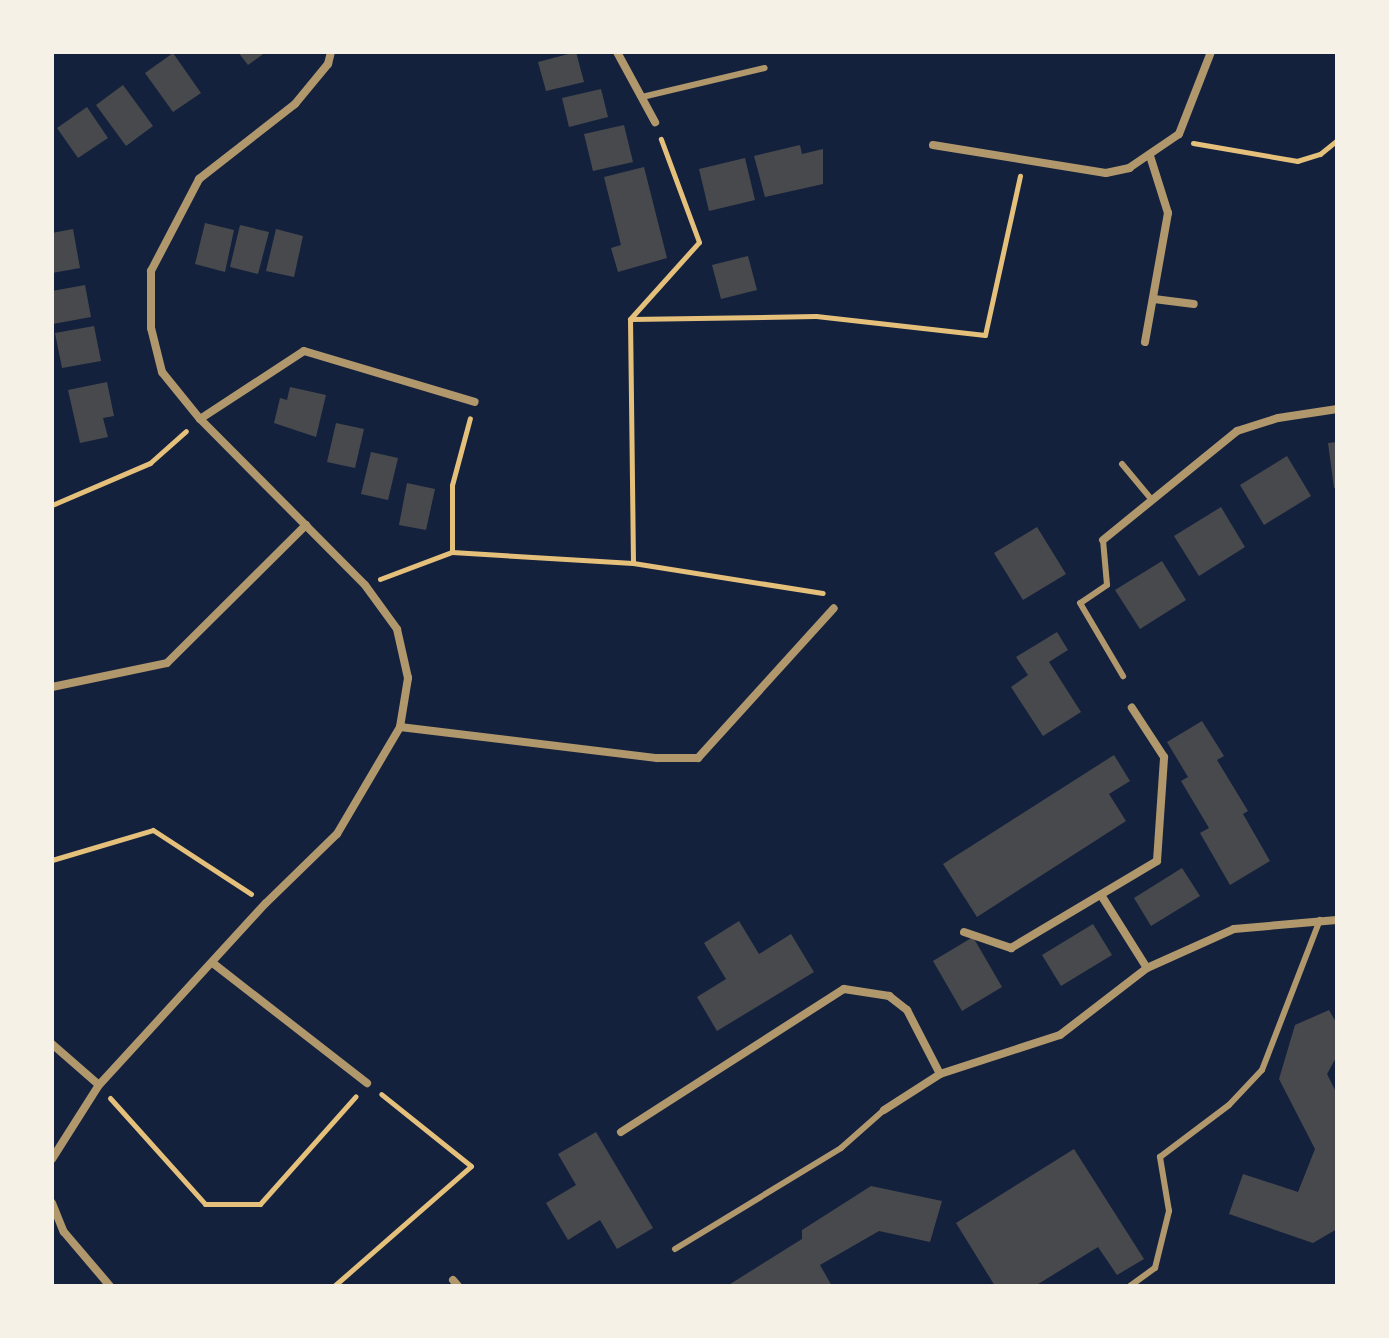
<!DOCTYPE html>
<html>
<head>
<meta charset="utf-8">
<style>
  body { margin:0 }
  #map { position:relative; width:1389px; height:1338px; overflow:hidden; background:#14213d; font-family:Figtree,sans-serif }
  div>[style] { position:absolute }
  .building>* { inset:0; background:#48494c }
  .path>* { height:5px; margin:-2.5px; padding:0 2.5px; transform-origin:2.5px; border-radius:2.5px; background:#e5c07b }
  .service>* { height:6px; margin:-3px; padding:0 3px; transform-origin:3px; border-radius:3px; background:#b1986c }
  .minor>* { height:8px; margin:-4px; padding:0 4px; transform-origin:4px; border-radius:4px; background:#b1986c }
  span { translate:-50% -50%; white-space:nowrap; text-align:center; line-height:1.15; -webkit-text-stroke:8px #f6f1e7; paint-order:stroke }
  .frame { position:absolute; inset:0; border:54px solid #f6f1e7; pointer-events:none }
</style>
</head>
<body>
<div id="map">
  <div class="building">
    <div style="clip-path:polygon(238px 52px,266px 52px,248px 65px)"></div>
    <div style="clip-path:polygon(576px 52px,584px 82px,546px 91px,538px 62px)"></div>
    <div style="clip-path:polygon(173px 53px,201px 93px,173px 112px,145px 73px)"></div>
    <div style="clip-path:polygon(123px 85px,153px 126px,126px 146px,96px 105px)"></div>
    <div style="clip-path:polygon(601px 89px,608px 117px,569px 127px,562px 98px)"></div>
    <div style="clip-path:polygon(87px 107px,108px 138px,78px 158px,57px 128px)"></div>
    <div style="clip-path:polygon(624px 125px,633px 162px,593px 171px,584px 134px)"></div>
    <div style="clip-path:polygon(800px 145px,802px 154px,823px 149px,823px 184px,765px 197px,754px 156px)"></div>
    <div style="clip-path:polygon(745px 158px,755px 200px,709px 211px,699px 169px)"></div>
    <div style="clip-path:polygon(644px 167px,667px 258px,618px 272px,611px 248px,621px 245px,604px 177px)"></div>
    <div style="clip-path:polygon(205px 223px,234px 230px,225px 272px,195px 264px)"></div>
    <div style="clip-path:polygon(240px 225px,269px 232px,258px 274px,230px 267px)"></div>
    <div style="clip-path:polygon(73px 229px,80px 268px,52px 273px,52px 233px)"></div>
    <div style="clip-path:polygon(276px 229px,303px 236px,294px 277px,266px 271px)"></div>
    <div style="clip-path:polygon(748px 256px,757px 290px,721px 299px,712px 265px)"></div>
    <div style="clip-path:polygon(85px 285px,91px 317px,53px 324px,52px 291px)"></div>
    <div style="clip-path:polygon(94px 326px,101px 361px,62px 368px,55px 333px)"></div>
    <div style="clip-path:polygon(107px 382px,114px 416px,103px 418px,108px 437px,80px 443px,68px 390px)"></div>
    <div style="clip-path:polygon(290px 387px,326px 395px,316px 437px,274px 423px,280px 398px,287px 400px)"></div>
    <div style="clip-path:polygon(336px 423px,364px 429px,355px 468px,327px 462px)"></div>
    <div style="clip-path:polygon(1337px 442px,1337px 488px,1334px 488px,1328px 443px)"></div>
    <div style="clip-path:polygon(371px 452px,398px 458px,388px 500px,361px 494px)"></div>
    <div style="clip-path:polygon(1287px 456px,1311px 496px,1264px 525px,1240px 485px)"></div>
    <div style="clip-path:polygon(407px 483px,435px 489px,426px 530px,399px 525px)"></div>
    <div style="clip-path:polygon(1221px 507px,1245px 547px,1199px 576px,1174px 536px)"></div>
    <div style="clip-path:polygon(1037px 527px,1066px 574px,1023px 600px,994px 553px)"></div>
    <div style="clip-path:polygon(1162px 561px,1186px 600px,1140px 629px,1115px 590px)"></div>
    <div style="clip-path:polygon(1057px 632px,1068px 650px,1049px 662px,1081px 712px,1043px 736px,1011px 687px,1028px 675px,1016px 657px)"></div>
    <div style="clip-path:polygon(1202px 721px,1224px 756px,1217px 760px,1248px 811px,1243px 814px,1270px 861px,1230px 885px,1200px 833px,1209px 828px,1181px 781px,1188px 777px,1167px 742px)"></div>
    <div style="clip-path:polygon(1114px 755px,1130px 781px,1109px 794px,1126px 821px,977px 917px,943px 864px)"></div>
    <div style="clip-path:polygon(1182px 868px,1200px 896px,1151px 926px,1134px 898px)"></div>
    <div style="clip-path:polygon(739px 921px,759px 954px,791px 934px,814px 972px,717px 1031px,697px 997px,726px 979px,704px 943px)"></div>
    <div style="clip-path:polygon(1093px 924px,1112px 955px,1061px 986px,1042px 955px)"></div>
    <div style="clip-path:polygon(973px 937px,1002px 987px,962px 1011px,933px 961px)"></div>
    <div style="clip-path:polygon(1329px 1010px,1337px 1024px,1337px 1056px,1327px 1074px,1337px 1094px,1337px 1229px,1313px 1243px,1229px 1214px,1243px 1174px,1298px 1192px,1315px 1149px,1279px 1079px,1295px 1025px)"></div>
    <div style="clip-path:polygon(596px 1132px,653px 1228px,617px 1249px,600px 1220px,568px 1240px,546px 1203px,576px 1185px,558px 1154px)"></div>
    <div style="clip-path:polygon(1074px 1149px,1144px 1259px,1117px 1275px,1098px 1247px,1035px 1286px,995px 1286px,956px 1223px)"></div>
    <div style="clip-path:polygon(871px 1186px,942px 1201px,930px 1242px,879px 1231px,820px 1265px,832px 1286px,727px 1286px,802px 1239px,802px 1230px)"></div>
  </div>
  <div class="path">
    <div style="left:1193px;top:143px;width:106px;rotate:9.8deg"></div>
    <div style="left:1297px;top:161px;width:24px;rotate:-17deg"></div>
    <div style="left:1320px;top:154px;width:22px;rotate:-39deg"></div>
    <div style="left:631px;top:319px;width:185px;rotate:-0.9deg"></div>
    <div style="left:816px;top:316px;width:170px;rotate:6.4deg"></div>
    <div style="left:985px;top:335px;width:163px;rotate:-77.6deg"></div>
    <div style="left:52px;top:505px;width:107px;rotate:-23.2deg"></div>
    <div style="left:150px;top:463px;width:48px;rotate:-41.6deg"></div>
    <div style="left:452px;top:552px;width:67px;rotate:-90deg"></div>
    <div style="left:452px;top:485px;width:69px;rotate:-75deg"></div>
    <div style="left:633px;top:563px;width:192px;rotate:9deg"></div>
    <div style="left:380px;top:579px;width:77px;rotate:-20.6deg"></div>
    <div style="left:452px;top:552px;width:181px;rotate:3.5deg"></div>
    <div style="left:633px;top:563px;width:244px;rotate:-90.7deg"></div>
    <div style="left:630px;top:319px;width:103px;rotate:-48.1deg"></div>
    <div style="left:699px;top:242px;width:110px;rotate:-110.3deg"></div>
    <div style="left:52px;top:860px;width:105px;rotate:-16.5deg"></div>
    <div style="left:153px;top:830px;width:117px;rotate:33.1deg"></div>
    <div style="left:110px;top:1098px;width:142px;rotate:48.1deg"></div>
    <div style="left:205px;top:1204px;width:55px"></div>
    <div style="left:260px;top:1204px;width:144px;rotate:-48.4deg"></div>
    <div style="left:334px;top:1286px;width:182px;rotate:-41.2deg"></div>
    <div style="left:471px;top:1166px;width:115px;rotate:-141.3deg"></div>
  </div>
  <div class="service">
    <div style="left:642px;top:97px;width:126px;rotate:-13.3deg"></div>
    <div style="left:1122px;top:464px;width:47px;rotate:50.2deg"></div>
    <div style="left:1103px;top:540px;width:45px;rotate:84.9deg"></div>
    <div style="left:1107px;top:585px;width:32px;rotate:146deg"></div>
    <div style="left:1080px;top:603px;width:85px;rotate:59.5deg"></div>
    <div style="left:675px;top:1249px;width:194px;rotate:-31.3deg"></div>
    <div style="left:841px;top:1148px;width:57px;rotate:-41.5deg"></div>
    <div style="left:1130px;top:1286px;width:31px;rotate:-36deg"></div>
    <div style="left:1155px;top:1268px;width:59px;rotate:-76.2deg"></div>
    <div style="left:1169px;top:1211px;width:55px;rotate:-99.5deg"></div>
    <div style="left:1160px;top:1157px;width:86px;rotate:-37deg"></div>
    <div style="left:1229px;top:1105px;width:48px;rotate:-46.7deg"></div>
    <div style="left:1262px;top:1070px;width:161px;rotate:-68.9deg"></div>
  </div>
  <div class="minor">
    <div style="left:617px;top:52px;width:80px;rotate:61.5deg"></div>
    <div style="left:933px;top:145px;width:175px;rotate:9.2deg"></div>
    <div style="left:1106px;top:173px;width:24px;rotate:-12deg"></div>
    <div style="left:1129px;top:168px;width:60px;rotate:-34.2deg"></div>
    <div style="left:1179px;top:134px;width:88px;rotate:-68.7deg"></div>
    <div style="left:1154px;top:299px;width:40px;rotate:7.1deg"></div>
    <div style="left:1145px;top:342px;width:131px;rotate:-79.9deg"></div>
    <div style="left:1168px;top:213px;width:60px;rotate:-107.5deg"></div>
    <div style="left:200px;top:419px;width:124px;rotate:-33.2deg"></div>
    <div style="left:304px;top:351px;width:178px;rotate:16.6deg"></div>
    <div style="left:1103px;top:540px;width:173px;rotate:-39.1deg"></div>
    <div style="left:1237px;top:431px;width:43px;rotate:-17.6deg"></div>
    <div style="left:1278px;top:418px;width:60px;rotate:-8.7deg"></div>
    <div style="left:52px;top:687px;width:117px;rotate:-11.8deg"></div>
    <div style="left:167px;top:663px;width:196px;rotate:-44.8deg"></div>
    <div style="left:400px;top:727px;width:259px;rotate:6.9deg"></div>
    <div style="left:657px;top:758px;width:41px"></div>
    <div style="left:698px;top:758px;width:202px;rotate:-47.8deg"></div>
    <div style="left:1101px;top:895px;width:86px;rotate:57.8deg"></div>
    <div style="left:964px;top:932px;width:50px;rotate:18.8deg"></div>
    <div style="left:1011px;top:948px;width:170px;rotate:-30.8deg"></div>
    <div style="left:1157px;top:861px;width:104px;rotate:-86.1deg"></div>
    <div style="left:1164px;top:757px;width:59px;rotate:-123.1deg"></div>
    <div style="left:214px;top:964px;width:194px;rotate:37.9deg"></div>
    <div style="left:52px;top:1044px;width:62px;rotate:41.1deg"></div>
    <div style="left:884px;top:1110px;width:67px;rotate:-32.7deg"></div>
    <div style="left:940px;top:1074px;width:126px;rotate:-18deg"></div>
    <div style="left:1060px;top:1035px;width:110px;rotate:-37.6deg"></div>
    <div style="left:1147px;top:968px;width:95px;rotate:-24.1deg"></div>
    <div style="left:1234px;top:929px;width:103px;rotate:-5deg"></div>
    <div style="left:621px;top:1132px;width:265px;rotate:-32.7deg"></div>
    <div style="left:844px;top:989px;width:46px;rotate:8.8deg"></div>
    <div style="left:889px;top:996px;width:23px;rotate:38deg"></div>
    <div style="left:907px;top:1010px;width:72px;rotate:62.7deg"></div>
    <div style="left:52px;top:1159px;width:88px;rotate:-57.6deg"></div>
    <div style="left:99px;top:1085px;width:247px;rotate:-47.5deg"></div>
    <div style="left:266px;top:903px;width:99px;rotate:-44.2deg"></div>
    <div style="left:337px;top:834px;width:124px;rotate:-59.5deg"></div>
    <div style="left:400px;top:727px;width:50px;rotate:-80.7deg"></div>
    <div style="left:408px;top:678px;width:50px;rotate:-102.7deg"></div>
    <div style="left:397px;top:629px;width:54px;rotate:-126deg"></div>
    <div style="left:365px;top:585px;width:234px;rotate:-134.8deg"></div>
    <div style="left:200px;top:419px;width:60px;rotate:-129deg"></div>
    <div style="left:162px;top:372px;width:45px;rotate:-104deg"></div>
    <div style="left:151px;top:328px;width:57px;rotate:-90deg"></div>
    <div style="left:151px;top:271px;width:104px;rotate:-62.4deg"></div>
    <div style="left:199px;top:179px;width:122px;rotate:-38deg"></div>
    <div style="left:295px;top:104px;width:52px;rotate:-50.5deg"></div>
    <div style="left:328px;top:64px;width:12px;rotate:-76deg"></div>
    <div style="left:52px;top:1203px;width:31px;rotate:68deg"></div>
    <div style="left:64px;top:1232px;width:71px;rotate:49.6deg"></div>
    <div style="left:453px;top:1280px;width:8px;rotate:50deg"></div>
  </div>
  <div class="frame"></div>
</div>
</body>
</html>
